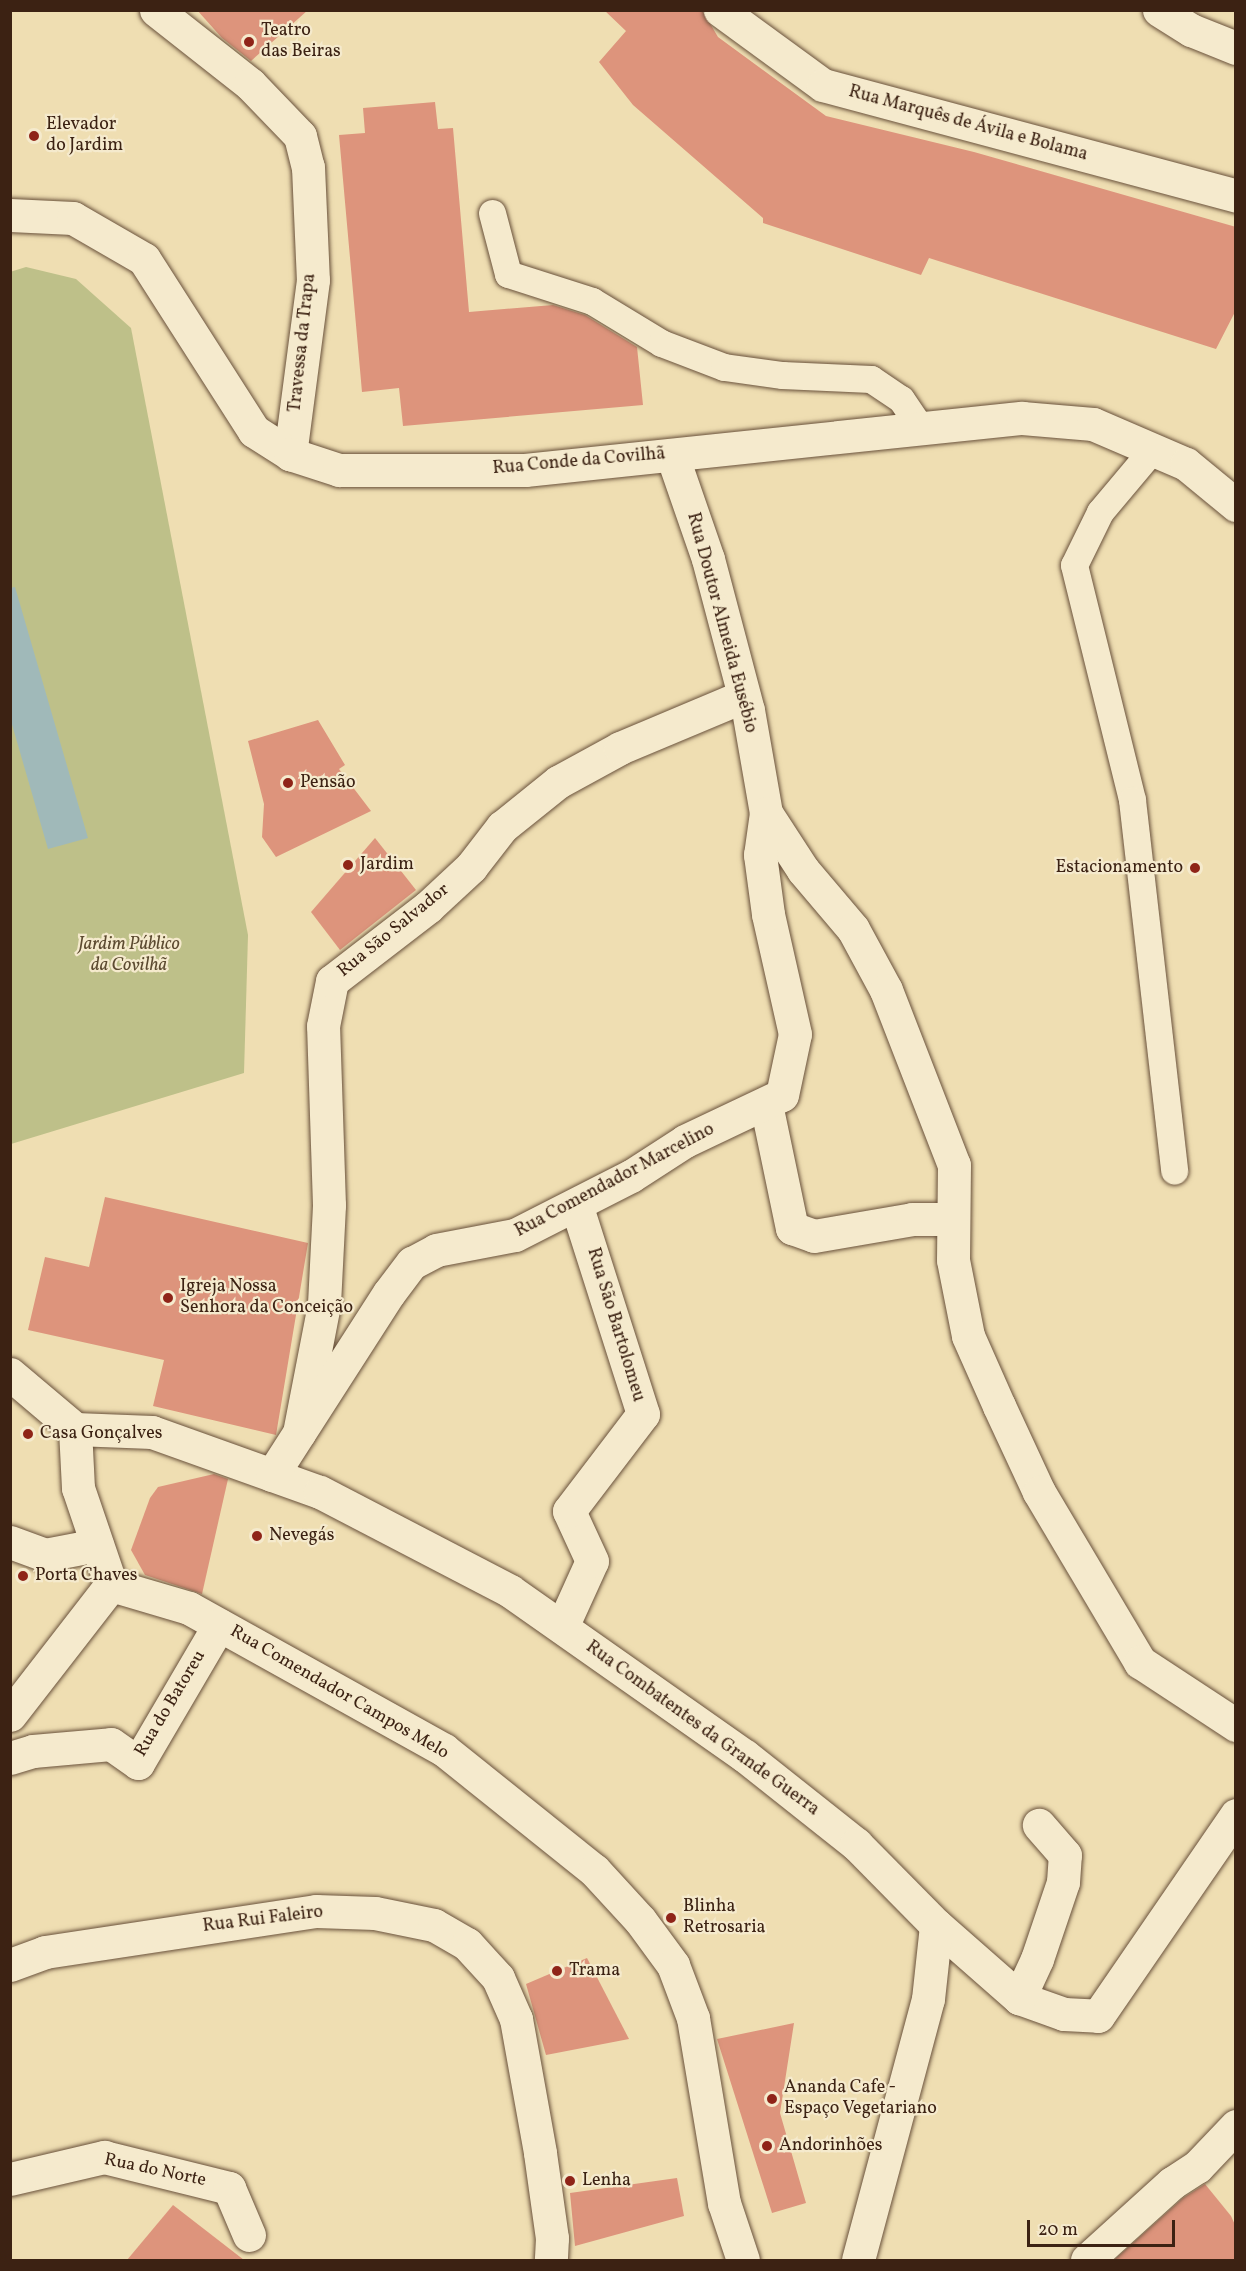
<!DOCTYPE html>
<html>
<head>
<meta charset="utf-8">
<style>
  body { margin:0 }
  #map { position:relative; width:1246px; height:2271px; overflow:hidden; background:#efdeb2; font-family:Vollkorn,serif }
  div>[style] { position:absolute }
  .green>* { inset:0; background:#bec089 }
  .water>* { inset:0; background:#a0b9b9 }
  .building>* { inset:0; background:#dd947c }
  .roads { filter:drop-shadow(0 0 2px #69513b) drop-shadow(0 0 2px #69513b) }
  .lane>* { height:27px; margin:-13.5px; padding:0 13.5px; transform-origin:13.5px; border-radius:13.5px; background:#f5eacd }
  .street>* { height:33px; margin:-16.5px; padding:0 16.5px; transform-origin:16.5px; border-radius:16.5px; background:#f5eacd }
  .secondary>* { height:33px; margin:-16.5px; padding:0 16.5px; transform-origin:16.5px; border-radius:16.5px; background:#f5eacd }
  .dots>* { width:16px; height:16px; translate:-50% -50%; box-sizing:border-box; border:3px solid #f5eacd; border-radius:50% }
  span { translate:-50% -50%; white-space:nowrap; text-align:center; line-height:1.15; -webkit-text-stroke:4.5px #f5eacd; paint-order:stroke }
  .poi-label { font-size:18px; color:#3c2213 }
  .left { translate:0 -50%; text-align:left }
  .right { translate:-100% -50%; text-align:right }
  .street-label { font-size:18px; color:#3c2213 }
  .park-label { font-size:18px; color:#5c4a30; font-style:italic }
  .frame { position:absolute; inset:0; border:12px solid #3c2213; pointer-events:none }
  .scale { position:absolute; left:1027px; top:2220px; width:148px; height:27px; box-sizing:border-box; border:3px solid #3c2213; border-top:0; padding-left:8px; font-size:18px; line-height:21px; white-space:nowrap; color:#3c2213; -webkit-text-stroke:4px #f5eacd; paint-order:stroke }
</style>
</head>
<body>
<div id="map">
  <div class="green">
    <div style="clip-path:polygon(26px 267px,76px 279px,131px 328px,248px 935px,244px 1073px,11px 1144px,10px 272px)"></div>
  </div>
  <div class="water">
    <div style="clip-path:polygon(15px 587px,88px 838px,48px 849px,11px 721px,10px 588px)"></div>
  </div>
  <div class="building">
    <div style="clip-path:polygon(197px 10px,308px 10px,251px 61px,222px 38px)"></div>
    <div style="clip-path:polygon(604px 10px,702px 10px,718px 37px,826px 116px,974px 152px,1236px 227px,1236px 310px,1216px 349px,929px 258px,921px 275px,763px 223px,763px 218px,633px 105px,599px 62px,626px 31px)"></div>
    <div style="clip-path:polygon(435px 102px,438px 129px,453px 128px,469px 312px,553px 305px,585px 315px,637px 347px,643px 405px,403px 426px,399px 388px,362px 392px,339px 135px,365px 133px,363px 108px)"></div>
    <div style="clip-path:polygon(318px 720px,345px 765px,339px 769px,371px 811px,276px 857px,262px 837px,264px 804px,248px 741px)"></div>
    <div style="clip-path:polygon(375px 838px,416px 890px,340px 950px,311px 912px)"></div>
    <div style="clip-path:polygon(105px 1197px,308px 1243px,276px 1435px,153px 1406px,164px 1360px,28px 1330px,45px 1257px,89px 1267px)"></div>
    <div style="clip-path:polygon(214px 1474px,228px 1479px,202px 1594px,145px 1575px,131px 1550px,150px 1498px,158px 1487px)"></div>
    <div style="clip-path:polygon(587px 1958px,629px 2039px,546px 2055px,526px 1984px)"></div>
    <div style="clip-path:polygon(794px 2023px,780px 2113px,806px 2203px,772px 2213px,717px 2039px)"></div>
    <div style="clip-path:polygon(677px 2178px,684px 2216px,575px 2246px,570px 2193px)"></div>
    <div style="clip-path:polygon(1205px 2184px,1231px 2216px,1236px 2227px,1236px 2260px,1114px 2260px,1183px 2198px)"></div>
    <div style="clip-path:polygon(173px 2205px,244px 2260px,127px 2260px)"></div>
  </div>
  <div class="roads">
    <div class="lane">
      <div style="left:492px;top:213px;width:63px;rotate:75.3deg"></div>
      <div style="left:508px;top:274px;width:88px;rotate:17.8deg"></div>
      <div style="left:592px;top:301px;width:81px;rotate:31.3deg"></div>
      <div style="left:661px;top:343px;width:67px;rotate:20.9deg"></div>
      <div style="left:724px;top:367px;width:59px;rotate:7.9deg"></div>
      <div style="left:782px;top:375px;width:89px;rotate:2.6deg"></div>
      <div style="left:871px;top:379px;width:36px;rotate:34deg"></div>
      <div style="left:901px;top:399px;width:36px;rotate:56deg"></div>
      <div style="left:1152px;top:450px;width:81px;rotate:130deg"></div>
      <div style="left:1100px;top:512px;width:59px;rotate:116.1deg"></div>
      <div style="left:1074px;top:565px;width:242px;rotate:76.1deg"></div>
      <div style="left:1132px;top:800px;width:373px;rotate:83.5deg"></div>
    </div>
    <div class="street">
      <div style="left:156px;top:10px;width:120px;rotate:38.2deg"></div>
      <div style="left:250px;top:84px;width:72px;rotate:46.1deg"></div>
      <div style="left:300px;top:136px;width:32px;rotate:76deg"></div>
      <div style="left:308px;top:167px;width:113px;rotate:87.5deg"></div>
      <div style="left:313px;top:280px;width:176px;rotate:97.5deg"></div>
      <div style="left:1159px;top:10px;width:38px;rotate:32deg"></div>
      <div style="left:1191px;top:30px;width:48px;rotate:21.8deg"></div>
      <div style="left:10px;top:215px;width:63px;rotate:2.7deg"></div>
      <div style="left:73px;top:218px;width:82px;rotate:30deg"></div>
      <div style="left:144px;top:259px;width:204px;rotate:57.4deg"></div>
      <div style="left:254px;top:431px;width:43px;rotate:32.6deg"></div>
      <div style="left:290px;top:454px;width:52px;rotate:18.1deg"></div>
      <div style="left:339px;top:470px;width:186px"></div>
      <div style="left:525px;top:470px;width:500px;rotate:-6deg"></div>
      <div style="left:1022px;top:418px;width:71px;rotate:4.8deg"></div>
      <div style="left:1093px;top:424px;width:101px;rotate:23.3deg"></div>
      <div style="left:1186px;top:464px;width:65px;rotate:39.4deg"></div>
      <div style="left:672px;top:455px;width:110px;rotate:70.9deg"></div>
      <div style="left:708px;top:559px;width:156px;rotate:75.2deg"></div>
      <div style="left:748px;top:710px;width:105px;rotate:80.1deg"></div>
      <div style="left:766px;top:813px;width:68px;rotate:57deg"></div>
      <div style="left:803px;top:870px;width:77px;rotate:49.7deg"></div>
      <div style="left:853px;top:929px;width:69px;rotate:61.6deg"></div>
      <div style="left:886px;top:990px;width:188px;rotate:68.8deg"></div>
      <div style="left:954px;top:1165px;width:95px;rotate:90.6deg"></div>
      <div style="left:953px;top:1260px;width:77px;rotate:78.8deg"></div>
      <div style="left:968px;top:1336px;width:77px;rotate:66.1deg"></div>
      <div style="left:999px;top:1406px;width:95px;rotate:65.1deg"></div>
      <div style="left:1039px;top:1492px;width:198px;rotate:59.3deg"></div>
      <div style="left:1140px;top:1662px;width:115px;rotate:33.3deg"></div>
      <div style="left:766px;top:1104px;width:127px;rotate:78.2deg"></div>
      <div style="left:792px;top:1228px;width:23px;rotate:20deg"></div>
      <div style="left:814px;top:1236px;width:99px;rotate:-9.8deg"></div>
      <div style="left:912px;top:1219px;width:39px"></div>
      <div style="left:10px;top:1374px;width:85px;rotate:40.2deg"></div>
      <div style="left:75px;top:1429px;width:77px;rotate:2.2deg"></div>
      <div style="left:152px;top:1432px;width:178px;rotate:19.7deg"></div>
      <div style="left:320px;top:1492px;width:214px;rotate:27.5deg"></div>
      <div style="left:510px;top:1591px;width:287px;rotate:35.1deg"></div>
      <div style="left:745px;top:1756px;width:142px;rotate:38.4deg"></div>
      <div style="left:856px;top:1844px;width:114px;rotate:45.4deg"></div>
      <div style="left:936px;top:1925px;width:111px;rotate:41.3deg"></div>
      <div style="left:1019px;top:1998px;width:48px;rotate:19.6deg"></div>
      <div style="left:1064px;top:2014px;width:34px;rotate:3deg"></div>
      <div style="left:1098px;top:2016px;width:244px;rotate:-55.5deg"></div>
      <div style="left:75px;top:1429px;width:59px;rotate:87.1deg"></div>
      <div style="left:78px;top:1488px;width:102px;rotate:71.2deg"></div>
      <div style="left:111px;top:1585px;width:81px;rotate:16.4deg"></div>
      <div style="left:189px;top:1608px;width:292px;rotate:29.1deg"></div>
      <div style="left:444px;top:1750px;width:192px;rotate:38.7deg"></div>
      <div style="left:594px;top:1870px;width:68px;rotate:47.4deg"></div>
      <div style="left:640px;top:1920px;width:56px;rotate:53.7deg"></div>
      <div style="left:673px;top:1965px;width:57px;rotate:69.3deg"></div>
      <div style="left:693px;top:2018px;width:188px;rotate:80.5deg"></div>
      <div style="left:724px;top:2203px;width:60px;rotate:71.6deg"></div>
      <div style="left:299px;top:1433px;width:131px;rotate:-79deg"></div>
      <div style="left:324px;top:1304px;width:99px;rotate:-87.1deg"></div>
      <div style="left:329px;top:1205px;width:179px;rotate:-91.9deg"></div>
      <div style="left:323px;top:1026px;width:46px;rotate:-78.7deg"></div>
      <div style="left:332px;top:981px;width:121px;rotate:-37.6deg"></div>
      <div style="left:428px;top:907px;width:59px;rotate:-42.9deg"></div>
      <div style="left:471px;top:867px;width:51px;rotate:-52.2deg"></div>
      <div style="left:502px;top:827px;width:72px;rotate:-38.8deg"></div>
      <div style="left:558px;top:782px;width:71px;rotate:-28.7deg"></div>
      <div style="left:620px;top:748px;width:134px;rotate:-22.8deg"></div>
      <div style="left:272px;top:1475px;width:216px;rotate:-57.3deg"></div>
      <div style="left:389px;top:1293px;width:38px;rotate:-53deg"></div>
      <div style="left:412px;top:1263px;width:27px;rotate:-28deg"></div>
      <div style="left:436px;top:1250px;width:80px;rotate:-10.8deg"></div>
      <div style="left:515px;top:1235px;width:130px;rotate:-27deg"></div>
      <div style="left:631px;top:1176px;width:64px;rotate:-32.9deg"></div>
      <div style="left:685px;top:1141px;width:107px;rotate:-25.4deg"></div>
      <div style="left:782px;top:1095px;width:62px;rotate:-78deg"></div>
      <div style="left:795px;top:1034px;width:123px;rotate:-102.7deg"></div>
      <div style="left:768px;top:914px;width:60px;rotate:-97.7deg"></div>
      <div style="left:760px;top:855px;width:42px;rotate:-81.9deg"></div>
      <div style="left:10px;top:1542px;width:37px;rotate:20deg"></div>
      <div style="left:45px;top:1555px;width:53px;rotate:-10.9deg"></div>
      <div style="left:562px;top:1627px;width:72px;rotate:-65.6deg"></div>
      <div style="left:592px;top:1561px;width:55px;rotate:-114.7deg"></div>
      <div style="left:569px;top:1511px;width:122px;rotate:-52.7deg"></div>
      <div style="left:643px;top:1414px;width:220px;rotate:-107.7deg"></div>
      <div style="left:10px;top:1715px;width:165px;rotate:-52.2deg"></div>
      <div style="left:10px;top:1758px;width:24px;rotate:-17deg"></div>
      <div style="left:33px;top:1751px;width:78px;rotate:-5.1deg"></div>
      <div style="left:111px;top:1744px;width:33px;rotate:35deg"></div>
      <div style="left:138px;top:1763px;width:160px;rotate:-59.6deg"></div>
      <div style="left:1019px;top:1998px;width:43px;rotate:-65.2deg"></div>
      <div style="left:1037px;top:1959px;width:81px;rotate:-71.3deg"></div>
      <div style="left:1063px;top:1882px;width:27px;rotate:-86deg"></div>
      <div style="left:1065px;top:1855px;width:40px;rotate:-131deg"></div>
      <div style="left:10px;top:2179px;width:97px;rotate:-13.2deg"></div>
      <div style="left:104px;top:2157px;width:129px;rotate:13.9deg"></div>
      <div style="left:229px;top:2188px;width:51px;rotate:66.9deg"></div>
      <div style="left:858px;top:2260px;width:270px;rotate:-75deg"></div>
      <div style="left:928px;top:1999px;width:74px;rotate:-83.8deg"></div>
      <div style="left:1087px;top:2260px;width:115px;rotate:-42.2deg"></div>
      <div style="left:1172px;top:2183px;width:30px;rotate:-33deg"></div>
      <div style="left:1197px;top:2167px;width:57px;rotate:-46.4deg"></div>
    </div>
    <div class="secondary">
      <div style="left:720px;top:10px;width:127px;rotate:36.1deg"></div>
      <div style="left:823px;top:85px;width:428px;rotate:15deg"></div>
      <div style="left:10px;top:1965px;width:37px;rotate:-20deg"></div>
      <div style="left:45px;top:1952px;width:274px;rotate:-8.6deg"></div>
      <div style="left:316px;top:1911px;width:59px;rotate:1.9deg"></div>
      <div style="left:375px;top:1913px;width:60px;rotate:11.5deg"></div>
      <div style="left:434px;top:1925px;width:38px;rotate:30deg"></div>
      <div style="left:467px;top:1944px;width:46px;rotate:47.6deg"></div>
      <div style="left:498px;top:1978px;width:45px;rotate:66.3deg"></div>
      <div style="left:516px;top:2019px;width:136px;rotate:79.8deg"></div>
      <div style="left:540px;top:2153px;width:86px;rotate:82deg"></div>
      <div style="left:552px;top:2238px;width:22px;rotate:93deg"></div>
    </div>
  </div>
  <div class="dots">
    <div style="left:249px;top:42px;background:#8f2418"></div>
    <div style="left:34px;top:136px;background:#8f2418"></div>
    <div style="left:288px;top:783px;background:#8f2418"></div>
    <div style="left:348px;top:865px;background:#8f2418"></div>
    <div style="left:1195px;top:868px;background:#8f2418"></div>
    <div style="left:168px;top:1298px;background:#8f2418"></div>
    <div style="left:28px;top:1434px;background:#8f2418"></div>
    <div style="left:257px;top:1536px;background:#8f2418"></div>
    <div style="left:23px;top:1576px;background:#8f2418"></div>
    <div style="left:671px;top:1918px;background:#8f2418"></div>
    <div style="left:557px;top:1971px;background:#8f2418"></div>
    <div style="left:772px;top:2099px;background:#8f2418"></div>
    <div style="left:767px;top:2146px;background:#8f2418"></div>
    <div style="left:570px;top:2181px;background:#8f2418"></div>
  </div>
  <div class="poi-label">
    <span class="left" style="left:261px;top:42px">Teatro<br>das Beiras</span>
    <span class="left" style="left:46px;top:136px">Elevador<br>do Jardim</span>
    <span class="left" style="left:300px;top:783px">Pensão</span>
    <span class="left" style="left:360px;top:865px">Jardim</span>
    <span class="right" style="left:1183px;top:868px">Estacionamento</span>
    <span class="left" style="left:180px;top:1298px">Igreja Nossa<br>Senhora da Conceição</span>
    <span class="left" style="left:40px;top:1434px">Casa Gonçalves</span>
    <span class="left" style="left:269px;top:1536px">Nevegás</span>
    <span class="left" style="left:35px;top:1576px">Porta Chaves</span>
    <span class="left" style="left:683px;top:1918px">Blinha<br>Retrosaria</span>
    <span class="left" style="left:569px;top:1971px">Trama</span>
    <span class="left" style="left:784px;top:2099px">Ananda Cafe -<br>Espaço Vegetariano</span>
    <span class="left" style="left:779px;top:2146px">Andorinhões</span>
    <span class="left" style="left:582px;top:2181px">Lenha</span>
  </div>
  <div class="street-label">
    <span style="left:968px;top:124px;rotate:15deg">Rua Marquês de Ávila e Bolama</span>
    <span style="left:303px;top:343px;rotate:-84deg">Travessa da Trapa</span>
    <span style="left:579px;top:462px;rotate:-5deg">Rua Conde da Covilhã</span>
    <span style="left:721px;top:623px;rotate:75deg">Rua Doutor Almeida Eusébio</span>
    <span style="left:394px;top:931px;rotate:-39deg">Rua São Salvador</span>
    <span style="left:615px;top:1181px;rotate:-28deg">Rua Comendador Marcelino</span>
    <span style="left:615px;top:1325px;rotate:73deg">Rua São Bartolomeu</span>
    <span style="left:339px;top:1693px;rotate:30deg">Rua Comendador Campos Melo</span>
    <span style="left:171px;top:1704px;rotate:-59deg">Rua do Batoreu</span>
    <span style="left:702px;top:1729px;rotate:36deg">Rua Combatentes da Grande Guerra</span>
    <span style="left:263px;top:1920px;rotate:-7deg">Rua Rui Faleiro</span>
    <span style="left:155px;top:2171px;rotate:12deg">Rua do Norte</span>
  </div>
  <div class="park-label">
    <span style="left:129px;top:956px">Jardim Público<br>da Covilhã</span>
  </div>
  <div class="frame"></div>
  <div class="scale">20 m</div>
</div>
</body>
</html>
